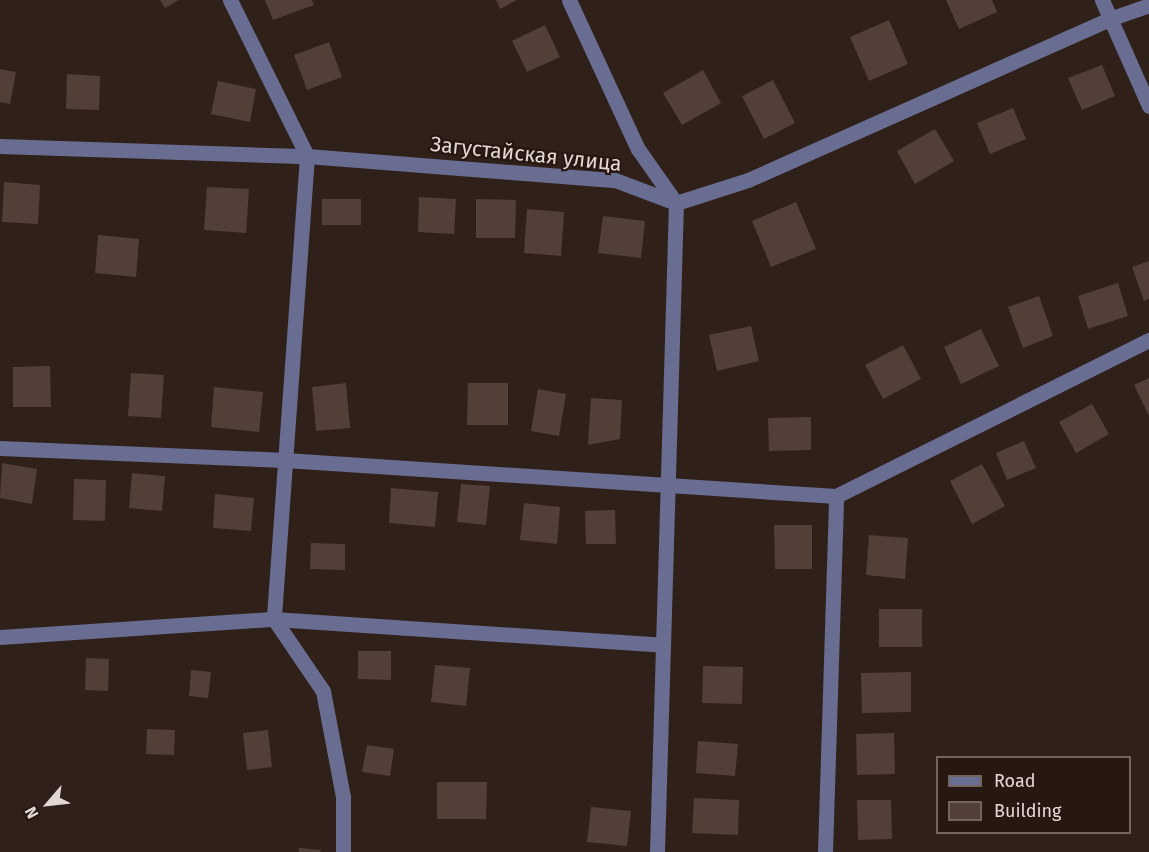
<!DOCTYPE html>
<html>
<head>
<meta charset="utf-8">
<style>
  body { margin:0 }
  #map { position:relative; width:1149px; height:852px; overflow:hidden; background:#30201a; font-family:"Fira Sans",sans-serif }
  div>[style] { position:absolute }
  .building>* { inset:0; background:#513f38 }
  .minor>* { height:15px; margin:-7.5px; padding:0 7.5px; transform-origin:7.5px; border-radius:7.5px; background:#696d91 }
  span { translate:-50% -50%; white-space:nowrap; text-align:center; line-height:1.15; -webkit-text-stroke:4.5px #261711; paint-order:stroke }
  .street-label { font-size:21px; color:#e3d7d3 }
  .legend { position:absolute; left:936px; top:756px; width:195px; height:78px; box-sizing:border-box; background:#261711; border:2px solid #72645f; margin:0; padding:8px 10px; list-style:none; font-size:18px; color:#e3d7d3 }
  .legend li { display:flex; align-items:center; gap:12px; height:30px }
  .legend b { width:30px; border:2px solid #72645f }
  .north { position:absolute; left:18px; top:774px; width:60px; height:60px; -webkit-text-stroke:4px #261711; paint-order:stroke; rotate:242deg; font-size:16px; font-weight:700; line-height:24px; text-align:center; color:#e3d7d3 }
  .north::after { content:''; display:block; margin:auto; width:21px; height:27px; background:#e3d7d3; clip-path:polygon(50% 0,100% 100%,50% 72%,0 100%) }
</style>
</head>
<body>
<div id="map">
  <div class="building">
    <div style="clip-path:polygon(160px 0,179px 0,165px 8px)"></div>
    <div style="clip-path:polygon(265px 0,312px 0,314px 5px,273px 20px)"></div>
    <div style="clip-path:polygon(496px 0,517px 0,500px 9px)"></div>
    <div style="clip-path:polygon(946px 0,992px 0,997px 12px,959px 29px)"></div>
    <div style="clip-path:polygon(889px 20px,908px 64px,869px 81px,850px 37px)"></div>
    <div style="clip-path:polygon(545px 25px,560px 57px,527px 72px,512px 41px)"></div>
    <div style="clip-path:polygon(329px 42px,342px 77px,307px 90px,294px 55px)"></div>
    <div style="clip-path:polygon(1102px 65px,1115px 96px,1082px 110px,1068px 78px)"></div>
    <div style="clip-path:polygon(0 69px,16px 72px,10px 104px,0 102px)"></div>
    <div style="clip-path:polygon(703px 70px,721px 103px,682px 125px,663px 93px)"></div>
    <div style="clip-path:polygon(67px 74px,100px 76px,99px 110px,66px 109px)"></div>
    <div style="clip-path:polygon(773px 80px,795px 123px,764px 139px,742px 96px)"></div>
    <div style="clip-path:polygon(218px 81px,256px 89px,250px 122px,211px 114px)"></div>
    <div style="clip-path:polygon(1013px 108px,1026px 139px,990px 154px,977px 123px)"></div>
    <div style="clip-path:polygon(935px 129px,954px 161px,915px 184px,897px 151px)"></div>
    <div style="clip-path:polygon(4px 182px,40px 185px,38px 224px,2px 222px)"></div>
    <div style="clip-path:polygon(207px 187px,249px 189px,246px 233px,204px 230px)"></div>
    <div style="clip-path:polygon(419px 197px,456px 199px,454px 234px,418px 232px)"></div>
    <div style="clip-path:polygon(322px 199px,361px 199px,361px 225px,322px 225px)"></div>
    <div style="clip-path:polygon(476px 199px,516px 200px,515px 238px,476px 238px)"></div>
    <div style="clip-path:polygon(796px 202px,816px 249px,771px 267px,752px 221px)"></div>
    <div style="clip-path:polygon(527px 209px,564px 212px,561px 256px,524px 253px)"></div>
    <div style="clip-path:polygon(603px 216px,645px 221px,641px 258px,598px 253px)"></div>
    <div style="clip-path:polygon(98px 235px,139px 239px,136px 277px,95px 273px)"></div>
    <div style="clip-path:polygon(1149px 261px,1149px 299px,1144px 301px,1132px 267px)"></div>
    <div style="clip-path:polygon(1118px 283px,1128px 316px,1088px 329px,1078px 296px)"></div>
    <div style="clip-path:polygon(1039px 296px,1053px 336px,1023px 348px,1008px 307px)"></div>
    <div style="clip-path:polygon(751px 326px,759px 361px,717px 371px,709px 335px)"></div>
    <div style="clip-path:polygon(981px 329px,999px 366px,961px 384px,944px 347px)"></div>
    <div style="clip-path:polygon(903px 345px,921px 379px,883px 399px,865px 365px)"></div>
    <div style="clip-path:polygon(50px 366px,51px 407px,13px 407px,13px 367px)"></div>
    <div style="clip-path:polygon(131px 373px,164px 375px,161px 418px,128px 416px)"></div>
    <div style="clip-path:polygon(1149px 378px,1149px 416px,1134px 385px)"></div>
    <div style="clip-path:polygon(346px 383px,350px 428px,316px 431px,312px 387px)"></div>
    <div style="clip-path:polygon(468px 383px,508px 383px,508px 425px,467px 425px)"></div>
    <div style="clip-path:polygon(214px 387px,263px 392px,259px 432px,211px 427px)"></div>
    <div style="clip-path:polygon(538px 389px,566px 394px,559px 436px,531px 431px)"></div>
    <div style="clip-path:polygon(591px 398px,622px 400px,620px 439px,588px 445px)"></div>
    <div style="clip-path:polygon(1092px 404px,1109px 434px,1076px 453px,1059px 422px)"></div>
    <div style="clip-path:polygon(811px 417px,811px 450px,769px 451px,768px 418px)"></div>
    <div style="clip-path:polygon(1024px 441px,1036px 468px,1007px 480px,996px 453px)"></div>
    <div style="clip-path:polygon(2px 463px,37px 469px,32px 504px,0 498px)"></div>
    <div style="clip-path:polygon(982px 464px,1005px 506px,972px 524px,950px 481px)"></div>
    <div style="clip-path:polygon(132px 473px,165px 476px,162px 511px,129px 508px)"></div>
    <div style="clip-path:polygon(74px 479px,106px 480px,105px 521px,73px 520px)"></div>
    <div style="clip-path:polygon(461px 484px,490px 486px,486px 525px,457px 522px)"></div>
    <div style="clip-path:polygon(391px 488px,438px 492px,435px 527px,389px 523px)"></div>
    <div style="clip-path:polygon(215px 494px,254px 498px,251px 531px,213px 528px)"></div>
    <div style="clip-path:polygon(524px 503px,560px 507px,557px 544px,520px 540px)"></div>
    <div style="clip-path:polygon(615px 510px,616px 544px,586px 544px,585px 511px)"></div>
    <div style="clip-path:polygon(774px 525px,812px 525px,812px 569px,775px 569px)"></div>
    <div style="clip-path:polygon(869px 535px,908px 538px,905px 579px,866px 575px)"></div>
    <div style="clip-path:polygon(311px 543px,345px 544px,345px 570px,310px 569px)"></div>
    <div style="clip-path:polygon(879px 609px,922px 609px,922px 647px,879px 647px)"></div>
    <div style="clip-path:polygon(358px 651px,391px 651px,391px 680px,358px 679px)"></div>
    <div style="clip-path:polygon(86px 658px,109px 659px,108px 691px,85px 690px)"></div>
    <div style="clip-path:polygon(435px 665px,470px 668px,466px 706px,431px 702px)"></div>
    <div style="clip-path:polygon(703px 666px,743px 667px,742px 704px,702px 703px)"></div>
    <div style="clip-path:polygon(191px 670px,211px 672px,208px 698px,189px 696px)"></div>
    <div style="clip-path:polygon(911px 672px,911px 712px,862px 713px,861px 673px)"></div>
    <div style="clip-path:polygon(147px 729px,175px 730px,174px 755px,146px 754px)"></div>
    <div style="clip-path:polygon(268px 730px,272px 767px,247px 770px,243px 733px)"></div>
    <div style="clip-path:polygon(894px 733px,895px 774px,857px 775px,856px 734px)"></div>
    <div style="clip-path:polygon(698px 741px,738px 744px,735px 776px,696px 773px)"></div>
    <div style="clip-path:polygon(367px 745px,394px 749px,390px 776px,362px 772px)"></div>
    <div style="clip-path:polygon(437px 782px,487px 782px,486px 819px,437px 819px)"></div>
    <div style="clip-path:polygon(694px 798px,739px 800px,738px 835px,692px 833px)"></div>
    <div style="clip-path:polygon(857px 800px,891px 800px,892px 839px,858px 840px)"></div>
    <div style="clip-path:polygon(591px 807px,631px 811px,627px 846px,587px 842px)"></div>
    <div style="clip-path:polygon(299px 848px,321px 850px,320px 852px,299px 852px)"></div>
  </div>
  <div class="minor">
    <div style="left:230px;top:0;width:174px;rotate:63.7deg"></div>
    <div style="left:307px;top:156px;width:464px;rotate:94.1deg"></div>
    <div style="left:274px;top:619px;width:87px;rotate:55.8deg"></div>
    <div style="left:323px;top:691px;width:108px;rotate:79.3deg"></div>
    <div style="left:343px;top:797px;width:55px;rotate:90deg"></div>
    <div style="left:569px;top:0;width:164px;rotate:65.2deg"></div>
    <div style="left:638px;top:149px;width:66px;rotate:54.9deg"></div>
    <div style="left:676px;top:203px;width:649px;rotate:91.68deg"></div>
    <div style="left:1102px;top:0;width:116px;rotate:66.1deg"></div>
    <div style="left:0;top:146px;width:307px;rotate:1.9deg"></div>
    <div style="left:307px;top:156px;width:309px;rotate:4.5deg"></div>
    <div style="left:615px;top:180px;width:65px;rotate:20.7deg"></div>
    <div style="left:676px;top:203px;width:76px;rotate:-17.7deg"></div>
    <div style="left:748px;top:180px;width:398px;rotate:-24deg"></div>
    <div style="left:1112px;top:18px;width:39px;rotate:-19deg"></div>
    <div style="left:0;top:448px;width:285px;rotate:2.4deg"></div>
    <div style="left:285px;top:460px;width:552px;rotate:3.74deg"></div>
    <div style="left:836px;top:496px;width:350px;rotate:-26.5deg"></div>
    <div style="left:0;top:637px;width:275px;rotate:-3.8deg"></div>
    <div style="left:274px;top:619px;width:390px;rotate:3.8deg"></div>
    <div style="left:825px;top:852px;width:356px;rotate:-88.2deg"></div>
  </div>
  <div class="street-label">
    <span style="left:526px;top:154px;rotate:6deg">Загустайская улица</span>
  </div>
  <ul class="legend">
  <li><b style="height:8px;background:#696d91"></b>Road</li>
  <li><b style="height:16px;background:#513f38"></b>Building</li>
  </ul>
  <div class="north">N</div>
</div>
</body>
</html>
